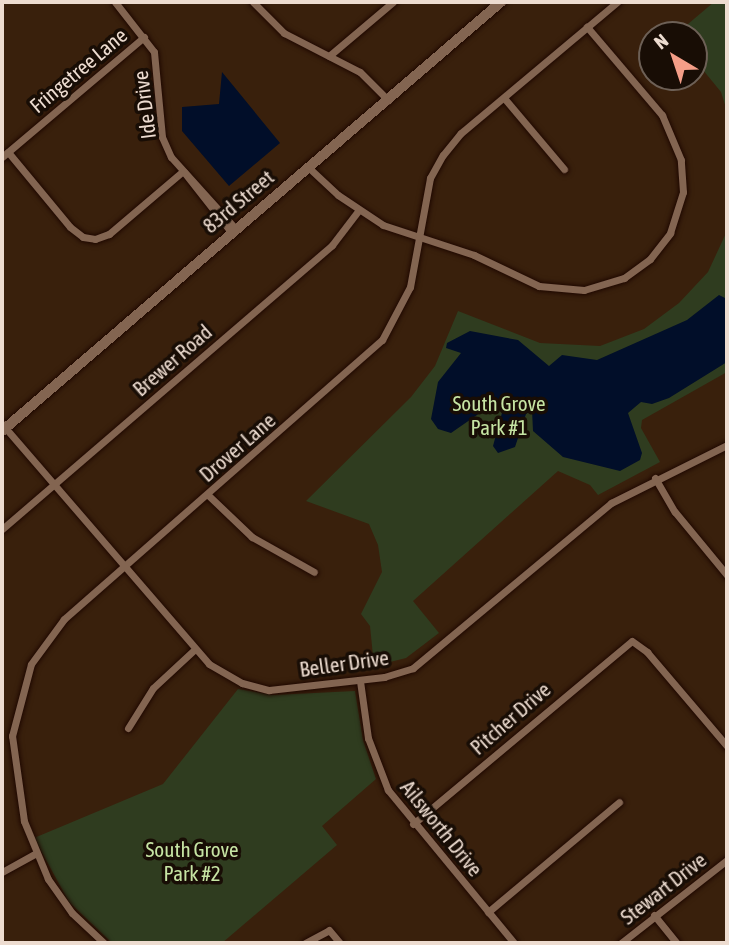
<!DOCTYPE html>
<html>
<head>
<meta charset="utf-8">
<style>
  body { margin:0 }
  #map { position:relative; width:729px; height:945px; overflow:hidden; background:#39200c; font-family:"Asap Condensed",sans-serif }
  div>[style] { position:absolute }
  .green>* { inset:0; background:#2f3c1f }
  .water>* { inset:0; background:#010e29 }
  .roads { filter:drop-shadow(0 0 2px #1f0800) drop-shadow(0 0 2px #1f0800) }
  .minor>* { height:7px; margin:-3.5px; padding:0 3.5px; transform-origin:3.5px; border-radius:3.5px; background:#836551 }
  .secondary>* { height:10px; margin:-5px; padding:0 5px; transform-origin:5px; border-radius:5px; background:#836551 }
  span { translate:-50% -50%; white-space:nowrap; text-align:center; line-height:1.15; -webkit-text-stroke:7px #180d05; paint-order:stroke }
  .street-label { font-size:21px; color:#eddcd0 }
  .park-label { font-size:21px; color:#c6e4a3 }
  .frame { position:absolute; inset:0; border:4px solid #eddcd0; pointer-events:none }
  .north { position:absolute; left:638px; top:21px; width:70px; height:70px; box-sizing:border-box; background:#180d05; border:2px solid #6d6056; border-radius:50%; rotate:321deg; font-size:19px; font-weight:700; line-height:28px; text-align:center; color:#eddcd0 }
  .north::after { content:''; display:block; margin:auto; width:24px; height:32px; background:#f49e88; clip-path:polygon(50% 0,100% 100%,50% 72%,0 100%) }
</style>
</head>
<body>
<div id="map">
  <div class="green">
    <div style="clip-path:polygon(714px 2px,727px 2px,727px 111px,721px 92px,694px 59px,694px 35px,675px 35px)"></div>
    <div style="clip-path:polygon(727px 231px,727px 372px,642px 420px,641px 428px,660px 462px,598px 495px,590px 485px,558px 471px,413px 601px,439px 633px,406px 658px,374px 666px,370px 626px,361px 614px,382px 572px,378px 545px,369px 524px,306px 501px,411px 397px,435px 366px,458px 311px,540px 343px,600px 346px,644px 329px,679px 303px,708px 272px)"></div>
    <div style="clip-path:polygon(238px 689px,273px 695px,355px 691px,363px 740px,376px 779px,322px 826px,337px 845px,222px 943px,112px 943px,69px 902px,34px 838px,163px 784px)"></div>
  </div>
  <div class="water">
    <div style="clip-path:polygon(222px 72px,280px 143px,229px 186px,182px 131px,182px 107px,219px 104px)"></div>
    <div style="clip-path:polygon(719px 295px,727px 299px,727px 362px,669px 398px,652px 404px,641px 402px,628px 413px,642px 453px,640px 460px,620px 471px,563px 457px,533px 431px,532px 410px,526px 414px,515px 447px,498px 453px,493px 446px,503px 409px,500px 399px,451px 433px,438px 429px,431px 419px,438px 382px,461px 353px,446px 348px,447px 343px,470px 331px,518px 340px,549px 366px,562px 355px,597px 360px,687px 320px)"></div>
  </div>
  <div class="roads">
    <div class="minor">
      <div style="left:115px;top:2px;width:63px;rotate:52deg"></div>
      <div style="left:154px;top:52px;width:85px;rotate:84.6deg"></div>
      <div style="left:162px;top:137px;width:22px;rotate:66deg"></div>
      <div style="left:171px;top:157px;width:96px;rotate:48deg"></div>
      <div style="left:253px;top:2px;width:44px;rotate:45deg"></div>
      <div style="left:284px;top:33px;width:85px;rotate:27.2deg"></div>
      <div style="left:360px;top:72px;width:40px;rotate:45deg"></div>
      <div style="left:329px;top:56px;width:84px;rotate:-40.2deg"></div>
      <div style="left:504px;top:98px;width:93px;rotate:49.8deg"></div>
      <div style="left:8px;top:152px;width:97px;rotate:50.4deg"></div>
      <div style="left:70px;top:227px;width:16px;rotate:38deg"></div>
      <div style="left:83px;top:237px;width:12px;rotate:9deg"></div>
      <div style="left:95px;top:239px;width:15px;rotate:-20deg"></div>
      <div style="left:109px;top:234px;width:97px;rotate:-40.4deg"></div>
      <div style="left:2px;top:157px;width:186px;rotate:-40.2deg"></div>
      <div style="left:308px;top:167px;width:41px;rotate:43deg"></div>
      <div style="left:338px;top:195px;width:54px;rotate:33.7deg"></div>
      <div style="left:383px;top:225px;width:96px;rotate:18.2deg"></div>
      <div style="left:474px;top:255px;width:72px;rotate:25.5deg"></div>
      <div style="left:539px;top:286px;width:45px;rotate:5.1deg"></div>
      <div style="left:584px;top:290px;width:42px;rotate:-16.7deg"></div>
      <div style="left:624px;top:278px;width:32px;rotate:-36deg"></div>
      <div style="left:650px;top:259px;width:33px;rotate:-52deg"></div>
      <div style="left:670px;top:233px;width:43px;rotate:-72.4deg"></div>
      <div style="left:683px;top:192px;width:32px;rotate:-94deg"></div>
      <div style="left:681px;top:160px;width:49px;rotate:-112.9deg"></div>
      <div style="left:662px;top:115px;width:116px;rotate:-130.4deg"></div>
      <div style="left:184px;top:172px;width:76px;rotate:51.9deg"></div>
      <div style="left:2px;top:424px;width:317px;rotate:49.2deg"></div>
      <div style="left:209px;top:664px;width:38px;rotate:30deg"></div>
      <div style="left:242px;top:683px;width:28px;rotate:15deg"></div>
      <div style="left:269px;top:690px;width:116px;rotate:-6.4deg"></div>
      <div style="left:384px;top:677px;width:30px;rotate:-17deg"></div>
      <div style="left:413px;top:668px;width:258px;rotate:-39.8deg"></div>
      <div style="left:611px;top:503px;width:130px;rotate:-26.6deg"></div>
      <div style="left:655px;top:478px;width:39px;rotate:60deg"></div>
      <div style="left:675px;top:512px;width:82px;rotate:50.5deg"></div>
      <div style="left:208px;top:495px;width:61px;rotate:43.7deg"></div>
      <div style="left:252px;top:537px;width:71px;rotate:29.4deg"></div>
      <div style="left:2px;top:529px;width:435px;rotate:-40.7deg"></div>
      <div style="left:332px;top:245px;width:43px;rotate:-52.6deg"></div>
      <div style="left:360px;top:681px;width:58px;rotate:82deg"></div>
      <div style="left:368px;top:738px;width:56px;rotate:69deg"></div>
      <div style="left:388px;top:790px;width:198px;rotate:50.5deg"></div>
      <div style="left:128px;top:728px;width:47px;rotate:-58deg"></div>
      <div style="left:153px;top:688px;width:57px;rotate:-42.9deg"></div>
      <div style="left:413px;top:824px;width:285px;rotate:-39.9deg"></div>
      <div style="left:632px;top:641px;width:19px;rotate:36deg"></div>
      <div style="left:647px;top:652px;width:123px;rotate:49.6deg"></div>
      <div style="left:2px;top:872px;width:38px;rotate:-29deg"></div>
      <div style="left:488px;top:912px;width:171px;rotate:-40deg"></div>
      <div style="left:654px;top:915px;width:36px;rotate:51deg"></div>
      <div style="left:104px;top:943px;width:44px;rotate:-136.8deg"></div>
      <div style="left:72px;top:913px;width:42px;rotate:-125.2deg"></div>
      <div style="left:48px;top:879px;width:63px;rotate:-112.5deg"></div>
      <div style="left:24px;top:821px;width:86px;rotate:-98deg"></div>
      <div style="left:12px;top:736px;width:74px;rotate:-75.2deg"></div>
      <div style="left:31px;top:664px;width:56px;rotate:-53.7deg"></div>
      <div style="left:64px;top:619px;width:423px;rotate:-41.3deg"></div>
      <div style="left:382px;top:340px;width:60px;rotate:-62.2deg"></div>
      <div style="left:410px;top:287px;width:111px;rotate:-79.6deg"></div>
      <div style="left:430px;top:178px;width:26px;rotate:-61deg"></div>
      <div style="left:443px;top:155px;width:28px;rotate:-51deg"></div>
      <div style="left:461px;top:133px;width:204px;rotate:-40deg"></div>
      <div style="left:305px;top:943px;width:27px;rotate:-28deg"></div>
      <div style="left:329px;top:930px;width:17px;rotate:50deg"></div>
      <div style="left:621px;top:943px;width:135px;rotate:-38.1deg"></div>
    </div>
    <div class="secondary">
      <div style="left:2px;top:431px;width:658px;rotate:-40.69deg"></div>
    </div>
  </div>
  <div class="street-label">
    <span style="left:78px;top:70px;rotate:-40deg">Fringetree Lane</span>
    <span style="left:144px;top:105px;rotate:-97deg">Ide Drive</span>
    <span style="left:238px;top:201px;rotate:-40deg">83rd Street</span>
    <span style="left:172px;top:360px;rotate:-41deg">Brewer Road</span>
    <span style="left:237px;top:447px;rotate:-41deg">Drover Lane</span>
    <span style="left:344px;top:663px;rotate:-8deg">Beller Drive</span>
    <span style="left:510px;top:718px;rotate:-41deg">Pitcher Drive</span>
    <span style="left:442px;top:828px;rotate:51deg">Ailsworth Drive</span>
    <span style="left:663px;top:888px;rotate:-38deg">Stewart Drive</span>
  </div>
  <div class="park-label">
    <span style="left:499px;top:415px">South Grove<br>Park #1</span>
    <span style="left:192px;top:861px">South Grove<br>Park #2</span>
  </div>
  <div class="frame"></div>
  <div class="north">N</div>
</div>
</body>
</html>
